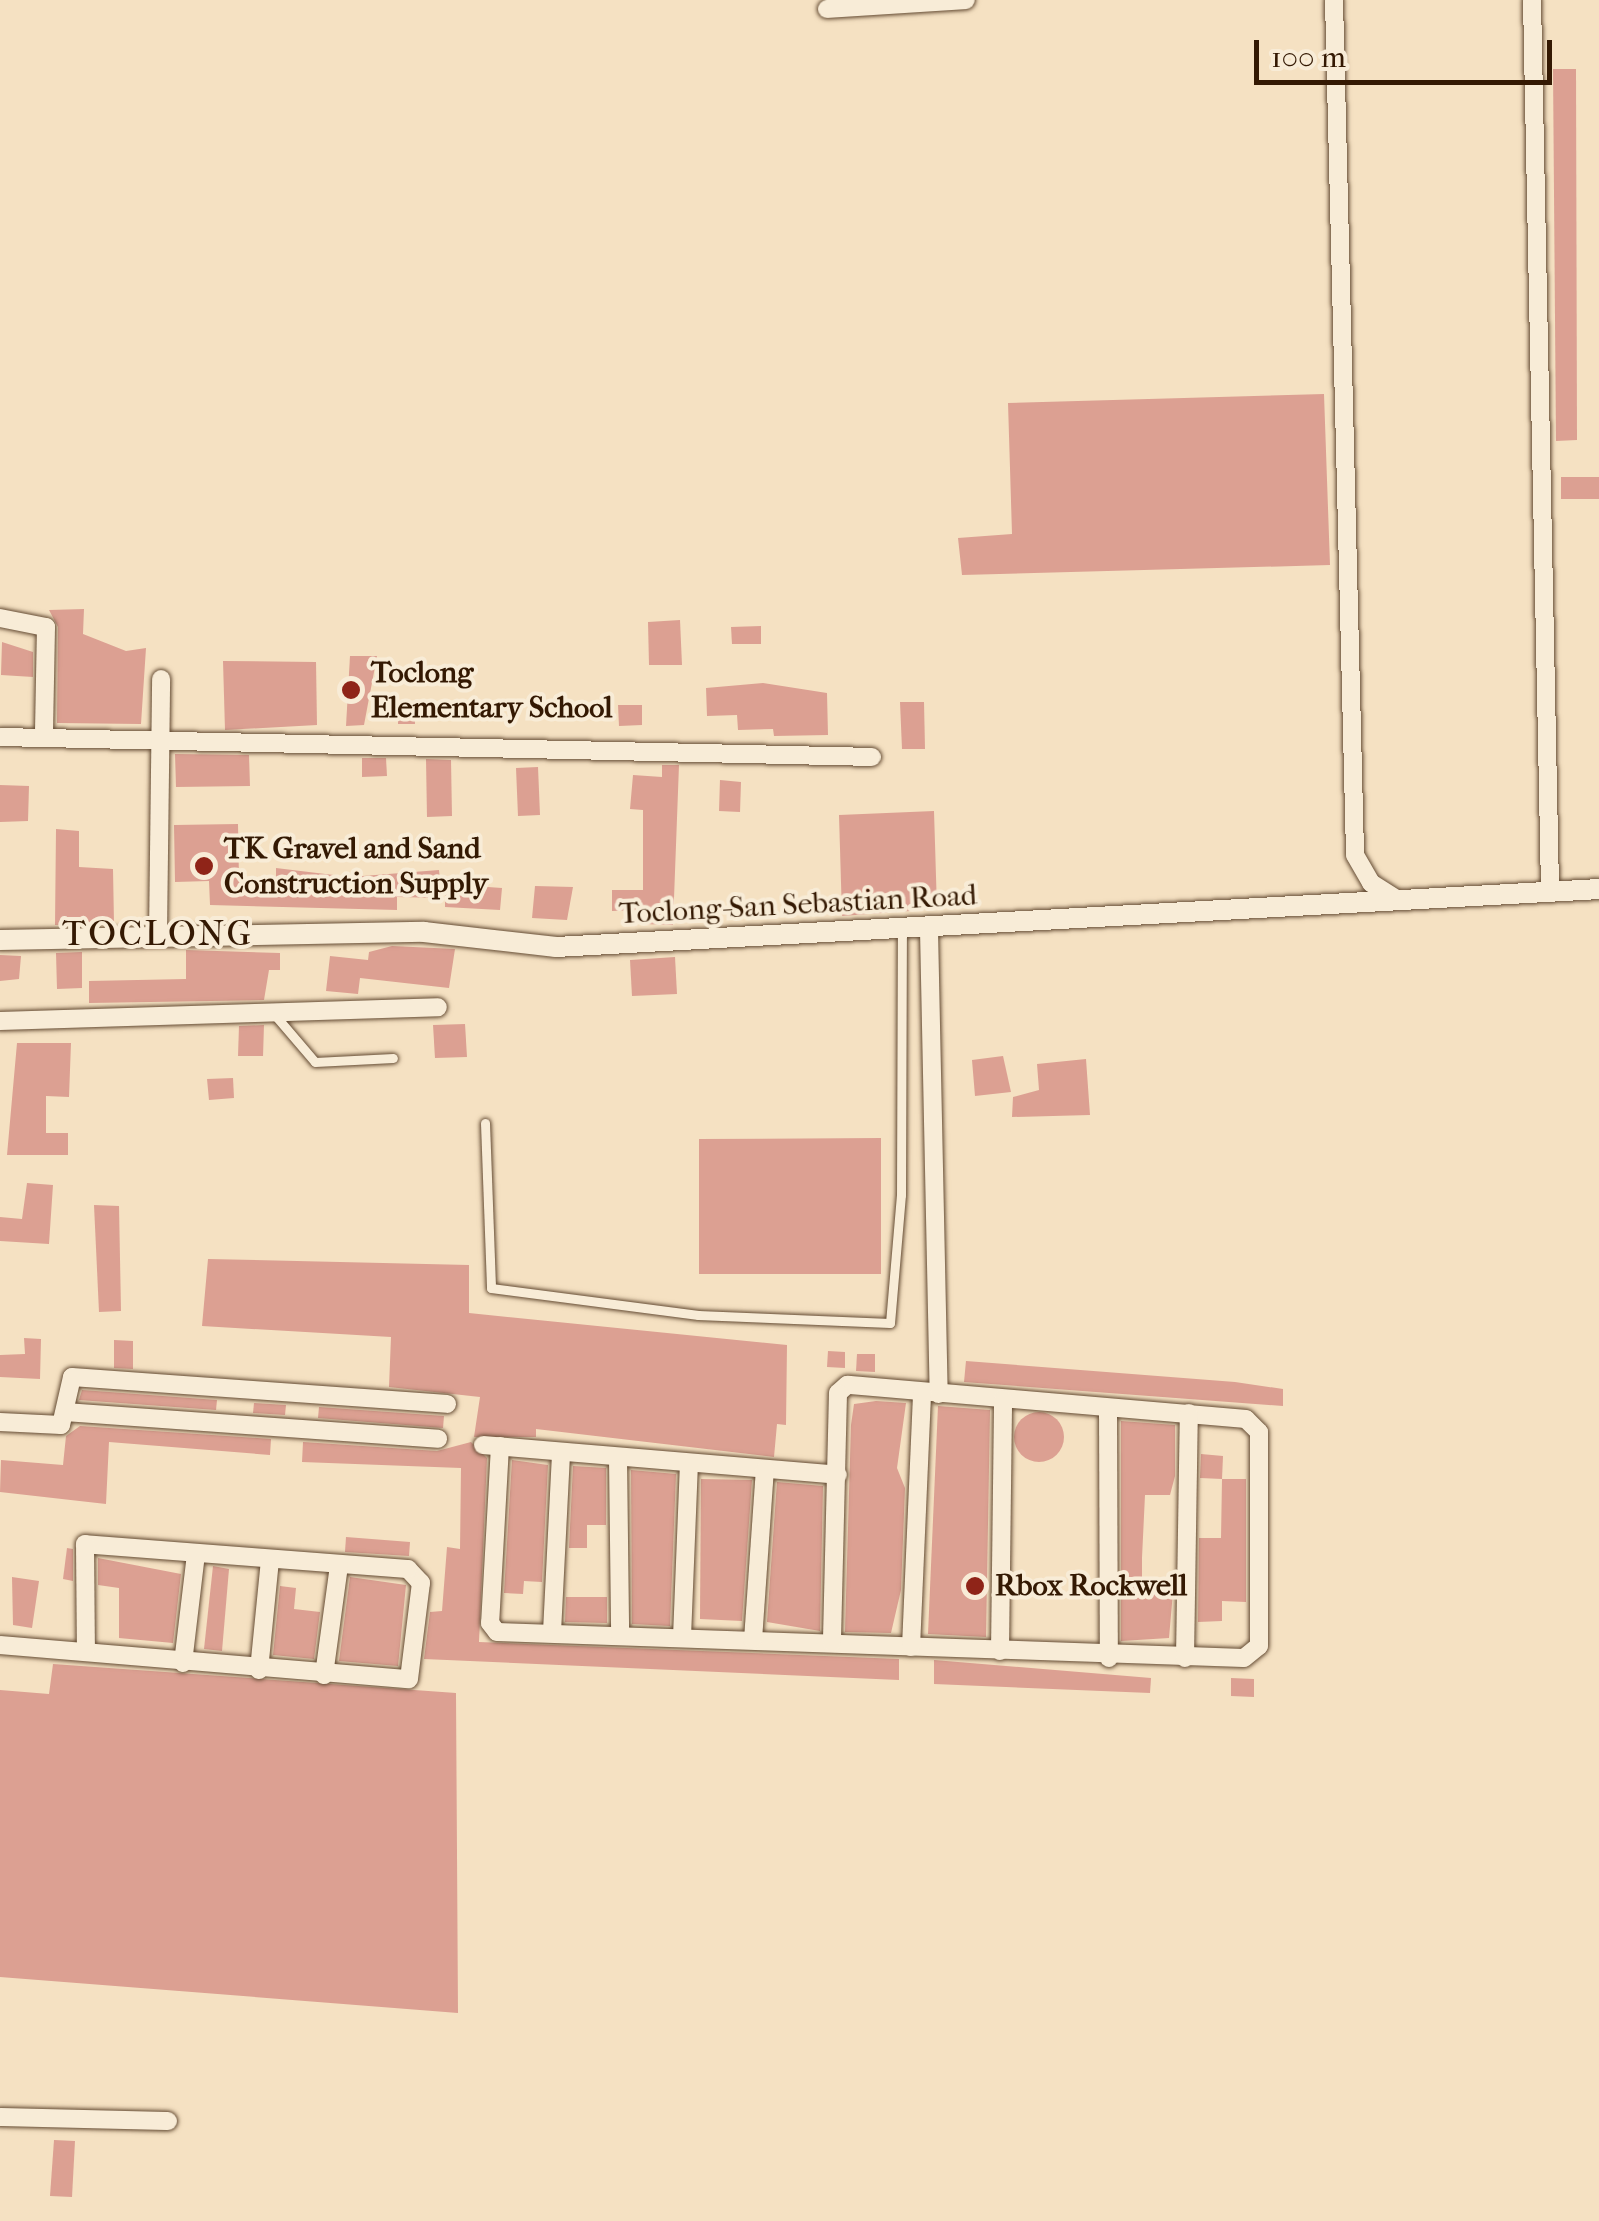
<!DOCTYPE html>
<html>
<head>
<meta charset="utf-8">
<style>
  body { margin:0 }
  #map { position:relative; width:1599px; height:2221px; overflow:hidden; background:#f5e1c2; font-family:"IM FELL French Canon",serif }
  div>[style] { position:absolute }
  .building>* { inset:0; background:#dca092 }
  .round { border-radius:50% }
  .roads { filter:drop-shadow(0 0 2px #644b33) drop-shadow(0 0 2px #644b33) }
  .service>* { height:9px; margin:-4.5px; padding:0 4.5px; transform-origin:4.5px; border-radius:4.5px; background:#f8ecd7 }
  .minor>* { height:18px; margin:-9px; padding:0 9px; transform-origin:9px; border-radius:9px; background:#f8ecd7 }
  .tertiary>* { height:20px; margin:-10px; padding:0 10px; transform-origin:10px; border-radius:10px; background:#f8ecd7 }
  .dots>* { width:28px; height:28px; translate:-50% -50%; box-sizing:border-box; border:5px solid #f8ecd7; border-radius:50% }
  span { translate:-50% -50%; white-space:nowrap; text-align:center; line-height:1.15; -webkit-text-stroke:8px #f8ecd7; paint-order:stroke }
  .poi-label { font-size:30px; color:#341903; font-weight:700 }
  .left { translate:0 -50%; text-align:left }
  .street-label { font-size:30px; color:#341903 }
  .quarter-label { font-size:35px; color:#341903; letter-spacing:2.5px }
  .scale { position:absolute; left:1254px; top:40px; width:298px; height:45px; box-sizing:border-box; border:5px solid #341903; border-top:0; padding-left:12px; font-size:30px; line-height:35px; white-space:nowrap; color:#341903; -webkit-text-stroke:8px #f8ecd7; paint-order:stroke }
</style>
</head>
<body>
<div id="map">
  <div class="building">
    <div style="clip-path:polygon(1553px 69px,1576px 69px,1577px 440px,1556px 441px)"></div>
    <div style="clip-path:polygon(1324px 394px,1330px 565px,962px 575px,958px 538px,1012px 534px,1008px 403px)"></div>
    <div style="clip-path:polygon(1561px 477px,1599px 477px,1599px 499px,1561px 499px)"></div>
    <div style="clip-path:polygon(84px 609px,83px 634px,126px 651px,146px 648px,141px 724px,57px 723px,58px 627px,49px 610px)"></div>
    <div style="clip-path:polygon(680px 620px,682px 665px,649px 665px,648px 622px)"></div>
    <div style="clip-path:polygon(761px 626px,761px 644px,732px 644px,731px 627px)"></div>
    <div style="clip-path:polygon(2px 642px,33px 652px,33px 677px,1px 675px)"></div>
    <div style="clip-path:polygon(350px 656px,377px 656px,364px 725px,346px 726px)"></div>
    <div style="clip-path:polygon(223px 661px,316px 662px,317px 725px,225px 730px)"></div>
    <div style="clip-path:polygon(763px 683px,827px 693px,828px 735px,774px 736px,773px 729px,738px 730px,737px 715px,707px 716px,706px 688px)"></div>
    <div style="clip-path:polygon(398px 701px,414px 701px,415px 724px,398px 724px)"></div>
    <div style="clip-path:polygon(900px 702px,924px 702px,925px 749px,902px 749px)"></div>
    <div style="clip-path:polygon(618px 705px,642px 705px,642px 725px,619px 726px)"></div>
    <div style="clip-path:polygon(175px 754px,249px 755px,250px 786px,176px 787px)"></div>
    <div style="clip-path:polygon(362px 758px,386px 758px,387px 776px,362px 777px)"></div>
    <div style="clip-path:polygon(426px 759px,451px 760px,452px 816px,427px 817px)"></div>
    <div style="clip-path:polygon(662px 765px,679px 765px,673px 925px,641px 924px,642px 910px,612px 911px,612px 890px,643px 890px,643px 810px,630px 809px,633px 775px,662px 777px)"></div>
    <div style="clip-path:polygon(538px 767px,540px 815px,518px 816px,516px 768px)"></div>
    <div style="clip-path:polygon(720px 780px,741px 782px,740px 812px,719px 811px)"></div>
    <div style="clip-path:polygon(0 785px,29px 786px,28px 821px,0 822px)"></div>
    <div style="clip-path:polygon(934px 811px,937px 909px,842px 916px,839px 815px)"></div>
    <div style="clip-path:polygon(238px 824px,239px 880px,276px 881px,276px 868px,350px 877px,439px 870px,442px 898px,397px 897px,397px 910px,210px 905px,209px 881px,175px 882px,174px 825px)"></div>
    <div style="clip-path:polygon(56px 829px,79px 831px,79px 867px,113px 869px,114px 923px,55px 925px)"></div>
    <div style="clip-path:polygon(445px 884px,502px 888px,500px 910px,445px 907px)"></div>
    <div style="clip-path:polygon(535px 886px,573px 887px,567px 920px,532px 918px)"></div>
    <div style="clip-path:polygon(392px 946px,455px 949px,449px 988px,360px 978px,358px 994px,326px 991px,330px 956px,368px 960px,369px 952px)"></div>
    <div style="clip-path:polygon(186px 950px,280px 953px,280px 970px,269px 970px,264px 1000px,89px 1003px,89px 981px,186px 979px)"></div>
    <div style="clip-path:polygon(82px 952px,82px 988px,57px 989px,56px 953px)"></div>
    <div style="clip-path:polygon(0 955px,21px 956px,19px 979px,0 981px)"></div>
    <div style="clip-path:polygon(675px 957px,677px 994px,632px 996px,630px 960px)"></div>
    <div style="clip-path:polygon(465px 1024px,467px 1057px,435px 1058px,433px 1025px)"></div>
    <div style="clip-path:polygon(264px 1025px,263px 1056px,238px 1056px,239px 1026px)"></div>
    <div style="clip-path:polygon(17px 1043px,71px 1043px,69px 1097px,46px 1096px,46px 1133px,68px 1133px,68px 1155px,7px 1155px)"></div>
    <div style="clip-path:polygon(1003px 1056px,1011px 1092px,975px 1096px,972px 1060px)"></div>
    <div style="clip-path:polygon(1086px 1059px,1090px 1115px,1012px 1117px,1013px 1097px,1039px 1090px,1037px 1064px)"></div>
    <div style="clip-path:polygon(233px 1078px,234px 1098px,209px 1100px,207px 1079px)"></div>
    <div style="clip-path:polygon(881px 1138px,881px 1274px,699px 1274px,699px 1139px)"></div>
    <div style="clip-path:polygon(27px 1183px,53px 1185px,49px 1244px,0 1241px,0 1217px,22px 1219px)"></div>
    <div style="clip-path:polygon(94px 1205px,119px 1206px,121px 1311px,99px 1312px)"></div>
    <div style="clip-path:polygon(208px 1259px,469px 1265px,469px 1313px,787px 1345px,786px 1425px,777px 1424px,774px 1457px,536px 1429px,536px 1437px,474px 1437px,480px 1397px,389px 1387px,391px 1337px,202px 1326px)"></div>
    <div style="clip-path:polygon(24px 1338px,41px 1339px,40px 1379px,0 1377px,0 1355px,25px 1354px)"></div>
    <div style="clip-path:polygon(114px 1340px,133px 1341px,133px 1369px,114px 1368px)"></div>
    <div style="clip-path:polygon(828px 1351px,845px 1352px,845px 1368px,827px 1367px)"></div>
    <div style="clip-path:polygon(857px 1354px,875px 1354px,875px 1372px,856px 1371px)"></div>
    <div style="clip-path:polygon(966px 1361px,1235px 1382px,1283px 1389px,1283px 1406px,964px 1382px)"></div>
    <div style="clip-path:polygon(82px 1390px,217px 1400px,216px 1410px,79px 1400px)"></div>
    <div style="clip-path:polygon(876px 1401px,906px 1403px,897px 1468px,905px 1488px,901px 1590px,891px 1633px,845px 1632px,851px 1425px,854px 1404px)"></div>
    <div style="clip-path:polygon(254px 1403px,286px 1405px,285px 1415px,253px 1413px)"></div>
    <div style="clip-path:polygon(938px 1406px,990px 1410px,986px 1637px,928px 1634px)"></div>
    <div style="clip-path:polygon(319px 1407px,444px 1416px,443px 1428px,318px 1418px)"></div>
    <div class="round" style="left:1014px;top:1412px;width:50px;height:50px"></div>
    <div style="clip-path:polygon(1121px 1421px,1175px 1425px,1175px 1476px,1170px 1495px,1145px 1495px,1142px 1558px,1142px 1580px,1174px 1580px,1169px 1638px,1121px 1641px)"></div>
    <div style="clip-path:polygon(80px 1426px,271px 1439px,270px 1455px,109px 1442px,106px 1504px,0 1492px,1px 1460px,63px 1465px,66px 1436px)"></div>
    <div style="clip-path:polygon(303px 1442px,437px 1451px,471px 1442px,487px 1458px,479px 1642px,899px 1659px,899px 1680px,424px 1659px,430px 1612px,442px 1611px,447px 1547px,460px 1549px,461px 1468px,302px 1462px)"></div>
    <div style="clip-path:polygon(1201px 1454px,1223px 1456px,1222px 1479px,1200px 1478px)"></div>
    <div style="clip-path:polygon(512px 1460px,548px 1465px,542px 1582px,524px 1581px,523px 1594px,504px 1593px)"></div>
    <div style="clip-path:polygon(573px 1466px,606px 1468px,606px 1525px,587px 1525px,587px 1548px,569px 1548px)"></div>
    <div style="clip-path:polygon(631px 1470px,676px 1474px,670px 1626px,632px 1624px)"></div>
    <div style="clip-path:polygon(701px 1479px,752px 1480px,742px 1621px,700px 1619px)"></div>
    <div style="clip-path:polygon(1222px 1479px,1246px 1479px,1246px 1602px,1222px 1601px,1222px 1621px,1198px 1622px,1199px 1538px,1221px 1538px)"></div>
    <div style="clip-path:polygon(777px 1482px,823px 1486px,820px 1631px,767px 1622px)"></div>
    <div style="clip-path:polygon(346px 1537px,410px 1542px,409px 1556px,345px 1552px)"></div>
    <div style="clip-path:polygon(67px 1548px,73px 1549px,73px 1581px,63px 1579px)"></div>
    <div style="clip-path:polygon(98px 1558px,181px 1574px,173px 1643px,119px 1638px,119px 1588px,98px 1585px)"></div>
    <div style="clip-path:polygon(213px 1566px,229px 1569px,222px 1651px,204px 1649px)"></div>
    <div style="clip-path:polygon(12px 1577px,39px 1581px,32px 1628px,13px 1625px)"></div>
    <div style="clip-path:polygon(350px 1577px,406px 1585px,398px 1666px,339px 1661px)"></div>
    <div style="clip-path:polygon(280px 1586px,296px 1588px,294px 1609px,320px 1612px,314px 1659px,273px 1655px)"></div>
    <div style="clip-path:polygon(566px 1597px,607px 1597px,607px 1623px,565px 1622px)"></div>
    <div style="clip-path:polygon(934px 1660px,1151px 1678px,1150px 1693px,934px 1684px)"></div>
    <div style="clip-path:polygon(53px 1664px,456px 1693px,458px 2013px,0 1977px,0 1690px,49px 1694px)"></div>
    <div style="clip-path:polygon(1231px 1678px,1254px 1679px,1254px 1697px,1231px 1696px)"></div>
    <div style="clip-path:polygon(54px 2140px,75px 2141px,72px 2197px,50px 2196px)"></div>
  </div>
  <div class="roads">
    <div class="service">
      <div style="left:274px;top:1014px;width:63px;rotate:49.5deg"></div>
      <div style="left:315px;top:1062px;width:78px;rotate:-2.9deg"></div>
      <div style="left:485px;top:1123px;width:165px;rotate:87.9deg"></div>
      <div style="left:491px;top:1288px;width:209px;rotate:7.4deg"></div>
      <div style="left:698px;top:1315px;width:192px;rotate:2.4deg"></div>
      <div style="left:890px;top:1323px;width:128px;rotate:-85.1deg"></div>
      <div style="left:901px;top:1195px;width:263px;rotate:-89.8deg"></div>
    </div>
    <div class="minor">
      <div style="left:1334px;top:0;width:855px;rotate:88.59deg"></div>
      <div style="left:1355px;top:855px;width:32px;rotate:60deg"></div>
      <div style="left:1371px;top:883px;width:34px;rotate:32deg"></div>
      <div style="left:1532px;top:0;width:892px;rotate:88.84deg"></div>
      <div style="left:827px;top:9px;width:139px;rotate:-3.7deg"></div>
      <div style="left:0;top:618px;width:47px;rotate:11.1deg"></div>
      <div style="left:46px;top:627px;width:109px;rotate:91.1deg"></div>
      <div style="left:0;top:737px;width:872px;rotate:1.31deg"></div>
      <div style="left:929px;top:930px;width:464px;rotate:88.8deg"></div>
      <div style="left:158px;top:935px;width:256px;rotate:-89.3deg"></div>
      <div style="left:0;top:1021px;width:438px;rotate:-1.8deg"></div>
      <div style="left:1108px;top:1408px;width:250px;rotate:89.8deg"></div>
      <div style="left:65px;top:1412px;width:374px;rotate:4.1deg"></div>
      <div style="left:0;top:1422px;width:61px;rotate:2.8deg"></div>
      <div style="left:61px;top:1425px;width:49px;rotate:-77.1deg"></div>
      <div style="left:72px;top:1377px;width:376px;rotate:4.1deg"></div>
      <div style="left:483px;top:1445px;width:356px;rotate:4.8deg"></div>
      <div style="left:500px;top:1446px;width:177px;rotate:93.2deg"></div>
      <div style="left:490px;top:1623px;width:11px;rotate:52deg"></div>
      <div style="left:497px;top:1632px;width:747px;rotate:1.99deg"></div>
      <div style="left:1244px;top:1658px;width:19px;rotate:-39deg"></div>
      <div style="left:1259px;top:1646px;width:214px;rotate:-90deg"></div>
      <div style="left:1259px;top:1432px;width:18px;rotate:-135deg"></div>
      <div style="left:1246px;top:1419px;width:400px;rotate:-175.1deg"></div>
      <div style="left:847px;top:1385px;width:12px;rotate:138deg"></div>
      <div style="left:838px;top:1393px;width:250px;rotate:91.4deg"></div>
      <div style="left:618px;top:1458px;width:176px;rotate:89.3deg"></div>
      <div style="left:552px;top:1632px;width:179px;rotate:-87.1deg"></div>
      <div style="left:682px;top:1637px;width:174px;rotate:-87.7deg"></div>
      <div style="left:753px;top:1640px;width:171px;rotate:-86deg"></div>
      <div style="left:0;top:1645px;width:410px;rotate:4.8deg"></div>
      <div style="left:409px;top:1679px;width:97px;rotate:-82.9deg"></div>
      <div style="left:421px;top:1583px;width:19px;rotate:-133deg"></div>
      <div style="left:408px;top:1569px;width:324px;rotate:-175.6deg"></div>
      <div style="left:85px;top:1544px;width:107px;rotate:89.5deg"></div>
      <div style="left:911px;top:1647px;width:255px;rotate:-87.5deg"></div>
      <div style="left:1000px;top:1651px;width:252px;rotate:-89.3deg"></div>
      <div style="left:1185px;top:1658px;width:245px;rotate:-89.1deg"></div>
      <div style="left:183px;top:1663px;width:110px;rotate:-83.2deg"></div>
      <div style="left:259px;top:1670px;width:111px;rotate:-84.3deg"></div>
      <div style="left:324px;top:1675px;width:110px;rotate:-82.2deg"></div>
      <div style="left:0;top:2117px;width:168px;rotate:1.4deg"></div>
    </div>
    <div class="tertiary">
      <div style="left:0;top:940px;width:424px;rotate:-1.1deg"></div>
      <div style="left:424px;top:932px;width:133px;rotate:6.5deg"></div>
      <div style="left:556px;top:947px;width:1045px;rotate:-3.18deg"></div>
    </div>
  </div>
  <div class="dots">
    <div style="left:351px;top:690px;background:#8f2418"></div>
    <div style="left:204px;top:866px;background:#8f2418"></div>
    <div style="left:975px;top:1586px;background:#8f2418"></div>
  </div>
  <div class="poi-label">
    <span class="left" style="left:371px;top:690px">Toclong<br>Elementary School</span>
    <span class="left" style="left:224px;top:866px">TK Gravel and Sand<br>Construction Supply</span>
    <span class="left" style="left:995px;top:1586px">Rbox Rockwell</span>
  </div>
  <div class="street-label">
    <span style="left:798px;top:905px;rotate:-3deg">Toclong-San Sebastian Road</span>
  </div>
  <div class="quarter-label">
    <span style="left:158px;top:934px">TOCLONG</span>
  </div>
  <div class="scale">100 m</div>
</div>
</body>
</html>
